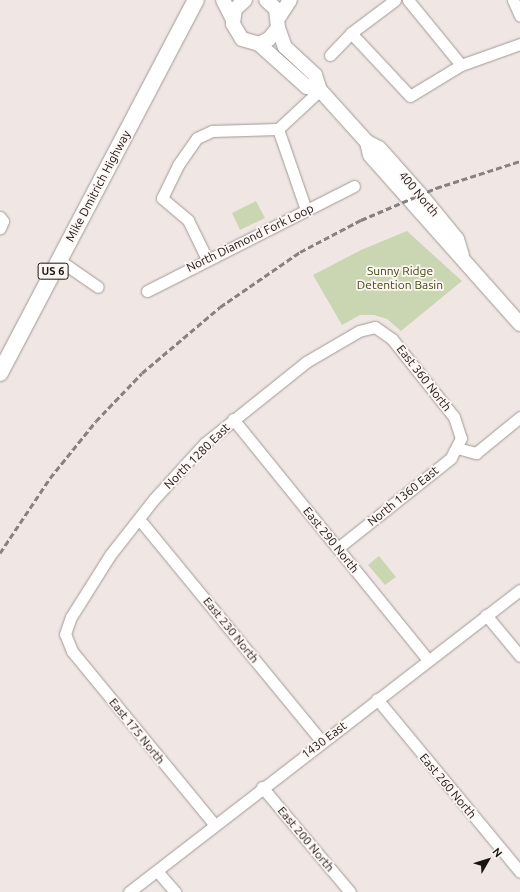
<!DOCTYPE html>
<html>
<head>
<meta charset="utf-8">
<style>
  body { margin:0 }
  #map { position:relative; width:520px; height:892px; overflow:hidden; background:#f0e7e4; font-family:Ubuntu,sans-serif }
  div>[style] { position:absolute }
  .green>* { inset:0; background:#cad6b2 }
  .roads { filter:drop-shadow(0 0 1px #a19996) drop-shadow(0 0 1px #a19996) }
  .minor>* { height:11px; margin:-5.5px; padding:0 5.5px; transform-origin:5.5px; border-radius:5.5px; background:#fff }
  .major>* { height:14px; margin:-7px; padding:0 7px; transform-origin:7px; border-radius:7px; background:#fff }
  .highway>* { height:16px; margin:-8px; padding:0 8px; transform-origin:8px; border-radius:8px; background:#fff }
  .rail>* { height:3px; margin-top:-1.5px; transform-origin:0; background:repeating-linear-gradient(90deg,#87817f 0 6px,transparent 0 9px) }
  span { translate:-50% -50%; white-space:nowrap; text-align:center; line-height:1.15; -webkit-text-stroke:3.5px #fdf5f2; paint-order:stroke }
  .shield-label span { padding:1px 3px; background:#fdf5f2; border:1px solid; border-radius:3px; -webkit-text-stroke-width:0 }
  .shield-label { font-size:11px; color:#181514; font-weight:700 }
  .street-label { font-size:12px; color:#181514 }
  .park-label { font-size:12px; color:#3b4a10 }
  .north { position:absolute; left:468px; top:840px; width:40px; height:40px; -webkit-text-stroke:3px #fdf5f2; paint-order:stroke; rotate:51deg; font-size:11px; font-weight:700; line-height:16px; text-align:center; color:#181514 }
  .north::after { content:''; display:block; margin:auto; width:14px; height:18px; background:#181514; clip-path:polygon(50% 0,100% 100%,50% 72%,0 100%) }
</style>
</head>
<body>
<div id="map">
  <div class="green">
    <div style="clip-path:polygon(256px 201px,265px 218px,240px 230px,232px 213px)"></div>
    <div style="clip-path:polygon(407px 231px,462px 281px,401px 331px,387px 319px,374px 315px,360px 315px,342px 325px,313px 275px,361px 250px)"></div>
    <div style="clip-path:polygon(379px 556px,396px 577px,385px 585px,368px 565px)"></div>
  </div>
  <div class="roads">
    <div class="minor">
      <div style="left:408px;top:0;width:84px;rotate:50.8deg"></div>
      <div style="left:513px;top:0;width:17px;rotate:66deg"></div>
      <div style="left:351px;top:33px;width:86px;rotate:46.9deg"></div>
      <div style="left:410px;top:96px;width:60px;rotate:-31.3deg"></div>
      <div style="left:461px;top:65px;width:63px;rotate:-19.6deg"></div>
      <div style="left:330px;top:55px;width:30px;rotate:-46deg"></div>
      <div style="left:351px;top:33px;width:55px;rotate:-36.9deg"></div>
      <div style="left:278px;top:129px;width:86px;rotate:70.9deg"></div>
      <div style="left:0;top:217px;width:5px;rotate:53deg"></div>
      <div style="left:3px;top:221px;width:8px;rotate:113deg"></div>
      <div style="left:207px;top:259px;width:43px;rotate:-116deg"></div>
      <div style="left:188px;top:220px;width:34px;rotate:-140deg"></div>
      <div style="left:162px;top:198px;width:37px;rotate:-64deg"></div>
      <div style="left:178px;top:165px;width:33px;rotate:-55deg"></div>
      <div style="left:197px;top:138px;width:17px;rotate:-25deg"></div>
      <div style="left:212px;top:131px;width:66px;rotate:-1.7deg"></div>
      <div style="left:278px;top:129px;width:57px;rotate:-42.9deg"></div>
      <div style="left:59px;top:260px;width:47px;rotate:34.7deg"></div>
      <div style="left:147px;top:291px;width:232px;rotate:-26.9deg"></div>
      <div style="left:233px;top:419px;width:310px;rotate:51deg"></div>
      <div style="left:457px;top:448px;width:20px;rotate:15deg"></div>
      <div style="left:476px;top:453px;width:57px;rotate:-39.3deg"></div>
      <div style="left:139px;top:519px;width:288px;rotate:50.6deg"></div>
      <div style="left:486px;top:615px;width:53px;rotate:50.3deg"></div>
      <div style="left:377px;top:699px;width:224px;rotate:50.4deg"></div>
      <div style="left:262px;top:787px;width:137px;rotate:50deg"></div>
      <div style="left:214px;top:824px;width:224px;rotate:-129.4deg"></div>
      <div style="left:72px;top:651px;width:18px;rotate:-112deg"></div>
      <div style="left:65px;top:634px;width:18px;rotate:-71deg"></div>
      <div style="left:71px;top:617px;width:73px;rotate:-57.8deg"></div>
      <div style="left:110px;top:555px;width:71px;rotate:-51.8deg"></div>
      <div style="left:154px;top:499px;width:76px;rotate:-47.7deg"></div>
      <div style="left:205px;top:443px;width:129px;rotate:-38.7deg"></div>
      <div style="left:306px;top:362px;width:61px;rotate:-30.3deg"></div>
      <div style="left:359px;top:331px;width:16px;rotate:-14deg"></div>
      <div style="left:375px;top:327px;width:21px;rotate:35deg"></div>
      <div style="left:392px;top:339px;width:100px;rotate:51.5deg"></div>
      <div style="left:454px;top:417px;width:22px;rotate:72deg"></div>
      <div style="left:461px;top:438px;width:22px;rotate:117deg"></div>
      <div style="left:451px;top:458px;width:144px;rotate:141.5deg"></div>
      <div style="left:157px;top:871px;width:28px;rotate:49deg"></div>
      <div style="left:129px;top:892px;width:494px;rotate:-37.7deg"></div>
    </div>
    <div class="major">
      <div style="left:223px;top:0;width:20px;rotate:63deg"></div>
      <div style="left:245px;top:0;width:13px;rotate:138deg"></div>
      <div style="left:235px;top:9px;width:15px;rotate:98deg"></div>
      <div style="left:233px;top:24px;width:17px;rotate:59deg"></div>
      <div style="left:242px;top:39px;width:18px;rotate:16deg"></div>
      <div style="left:259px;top:44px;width:11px;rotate:-27deg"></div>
      <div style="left:269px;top:39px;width:14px;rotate:-51deg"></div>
      <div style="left:278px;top:28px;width:19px;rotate:-96deg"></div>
      <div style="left:276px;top:9px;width:13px;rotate:-138deg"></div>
      <div style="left:279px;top:17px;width:20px;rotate:-57deg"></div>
      <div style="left:278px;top:28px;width:20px;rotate:70deg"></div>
      <div style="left:285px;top:47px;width:41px;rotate:43deg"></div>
      <div style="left:315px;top:75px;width:16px;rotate:72deg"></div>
      <div style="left:320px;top:90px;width:70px;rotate:47.9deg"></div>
      <div style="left:367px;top:142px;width:13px;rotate:27deg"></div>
      <div style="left:379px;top:148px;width:62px;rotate:48.3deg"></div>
      <div style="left:420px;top:194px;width:58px;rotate:50.6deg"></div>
      <div style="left:457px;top:239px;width:17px;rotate:73deg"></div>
      <div style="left:259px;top:44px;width:64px;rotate:41.9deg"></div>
      <div style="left:307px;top:87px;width:13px;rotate:13deg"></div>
      <div style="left:367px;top:142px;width:13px;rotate:77deg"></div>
      <div style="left:370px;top:155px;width:226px;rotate:48.4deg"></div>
    </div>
    <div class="highway">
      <div style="left:0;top:373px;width:421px;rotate:-62.3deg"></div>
    </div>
  </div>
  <div class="rail">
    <div style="left:0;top:553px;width:90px;rotate:-56.3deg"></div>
    <div style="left:50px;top:478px;width:73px;rotate:-51.1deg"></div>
    <div style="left:96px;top:421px;width:66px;rotate:-46.2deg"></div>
    <div style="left:142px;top:373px;width:102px;rotate:-40.2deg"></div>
    <div style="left:220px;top:307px;width:97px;rotate:-34.5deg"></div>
    <div style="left:300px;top:252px;width:69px;rotate:-27.7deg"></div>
    <div style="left:361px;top:220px;width:82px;rotate:-23.1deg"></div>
    <div style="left:436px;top:188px;width:88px;rotate:-17.8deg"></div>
  </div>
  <div class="shield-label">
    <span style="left:53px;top:271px">US 6</span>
  </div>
  <div class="street-label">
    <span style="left:98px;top:186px;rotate:-62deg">Mike Dmitrich Highway</span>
    <span style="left:419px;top:194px;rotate:50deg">400 North</span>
    <span style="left:250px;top:238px;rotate:-26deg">North Diamond Fork Loop</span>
    <span style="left:424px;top:378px;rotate:52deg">East 360 North</span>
    <span style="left:197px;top:456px;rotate:-45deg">North 1280 East</span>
    <span style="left:403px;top:496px;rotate:-39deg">North 1360 East</span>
    <span style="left:331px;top:540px;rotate:51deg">East 290 North</span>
    <span style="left:231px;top:630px;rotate:51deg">East 230 North</span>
    <span style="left:137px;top:731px;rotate:51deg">East 175 North</span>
    <span style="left:324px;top:740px;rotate:-37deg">1430 East</span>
    <span style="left:448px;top:786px;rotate:50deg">East 260 North</span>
    <span style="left:306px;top:839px;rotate:50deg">East 200 North</span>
  </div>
  <div class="park-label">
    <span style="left:400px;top:278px">Sunny Ridge<br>Detention Basin</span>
  </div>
  <div class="north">N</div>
</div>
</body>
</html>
